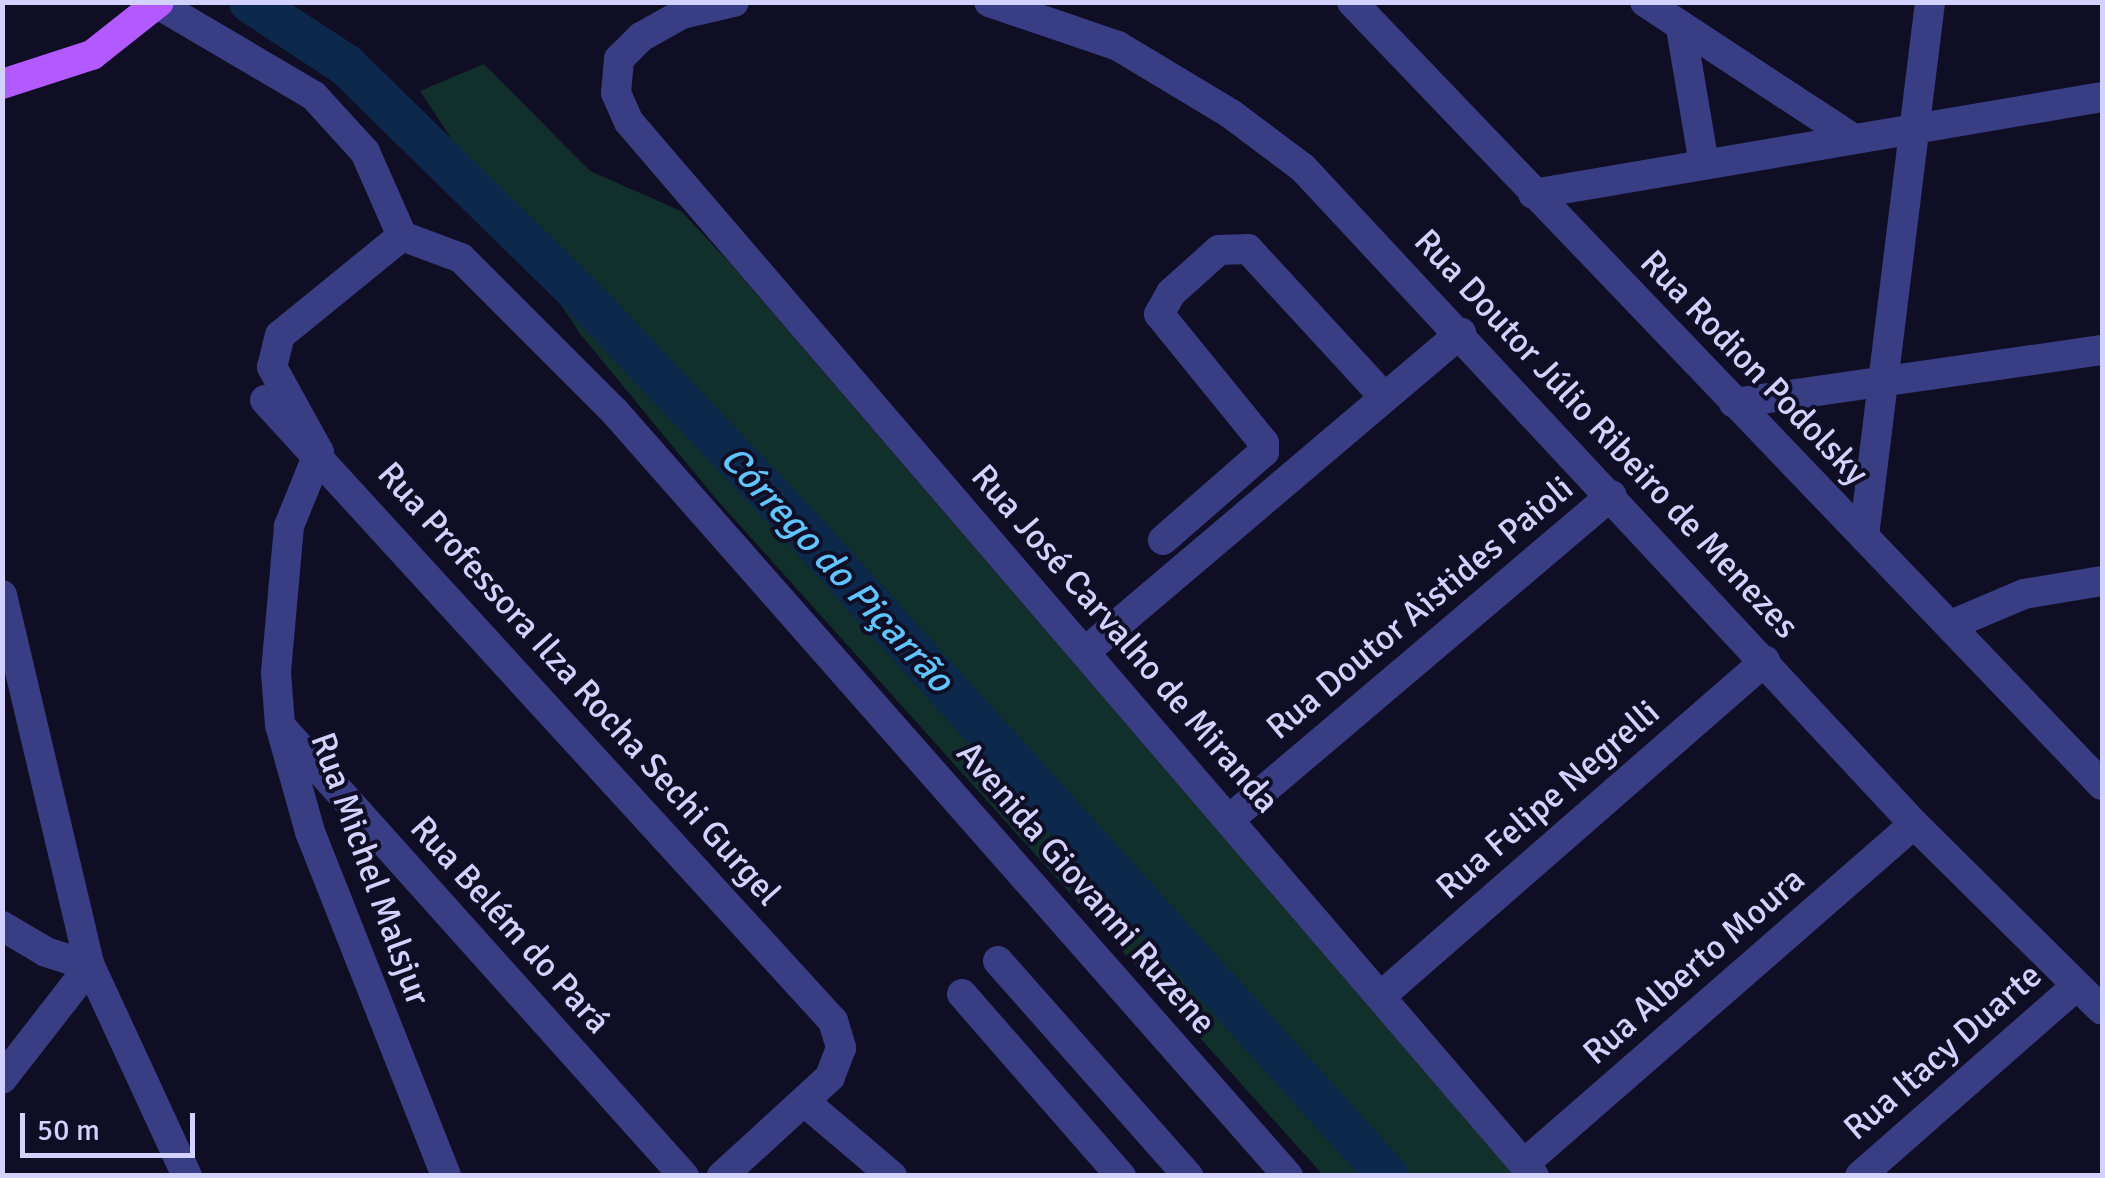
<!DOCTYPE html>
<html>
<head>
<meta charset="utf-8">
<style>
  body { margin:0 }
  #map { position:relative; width:2105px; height:1178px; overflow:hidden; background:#100e25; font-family:Signika,sans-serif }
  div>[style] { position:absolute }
  .green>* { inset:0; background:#112f2b }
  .river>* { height:42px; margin:-21px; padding:0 21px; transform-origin:21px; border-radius:21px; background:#0c294b }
  .minor>* { height:30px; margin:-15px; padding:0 15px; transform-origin:15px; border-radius:15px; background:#393d84 }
  .major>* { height:30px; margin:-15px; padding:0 15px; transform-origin:15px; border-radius:15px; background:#b259ff }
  span { translate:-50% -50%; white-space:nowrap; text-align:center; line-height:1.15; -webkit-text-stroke:8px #100e25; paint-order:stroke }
  .street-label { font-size:35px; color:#d3d2ff }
  .water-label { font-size:38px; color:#60c4ff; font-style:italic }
  .frame { position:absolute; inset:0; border:5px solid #d3d2ff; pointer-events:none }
  .scale { position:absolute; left:20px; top:1113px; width:175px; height:45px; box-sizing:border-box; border:5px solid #d3d2ff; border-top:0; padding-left:12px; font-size:30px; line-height:35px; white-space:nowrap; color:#d3d2ff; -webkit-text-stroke:8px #100e25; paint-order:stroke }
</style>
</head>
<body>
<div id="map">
  <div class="green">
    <div style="clip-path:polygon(484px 64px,590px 171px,681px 211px,728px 261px,1514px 1175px,1323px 1175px,717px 500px,581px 335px,420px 91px)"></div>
  </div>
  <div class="river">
    <div style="left:250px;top:2px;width:115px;rotate:33.3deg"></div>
    <div style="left:346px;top:65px;width:336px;rotate:44.4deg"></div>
    <div style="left:586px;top:300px;width:328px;rotate:46.6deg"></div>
    <div style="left:811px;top:538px;width:860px;rotate:47.87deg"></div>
  </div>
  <div class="minor">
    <div style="left:734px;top:2px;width:53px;rotate:167deg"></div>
    <div style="left:682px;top:14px;width:47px;rotate:150.7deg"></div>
    <div style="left:641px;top:37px;width:31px;rotate:135deg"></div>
    <div style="left:619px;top:59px;width:34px;rotate:95deg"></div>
    <div style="left:616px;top:93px;width:32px;rotate:66deg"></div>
    <div style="left:629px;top:122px;width:1389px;rotate:49.35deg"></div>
    <div style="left:989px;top:2px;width:136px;rotate:18.8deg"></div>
    <div style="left:1118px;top:46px;width:132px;rotate:31deg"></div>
    <div style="left:1231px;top:114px;width:90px;rotate:36.9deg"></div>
    <div style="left:1303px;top:168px;width:896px;rotate:47.03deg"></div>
    <div style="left:1914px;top:824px;width:264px;rotate:44.7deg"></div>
    <div style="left:1352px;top:2px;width:1084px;rotate:46.23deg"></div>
    <div style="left:1645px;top:2px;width:248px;rotate:33.3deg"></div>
    <div style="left:158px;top:4px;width:181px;rotate:30.5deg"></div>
    <div style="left:314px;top:96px;width:76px;rotate:47.7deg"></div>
    <div style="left:365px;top:152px;width:92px;rotate:66.2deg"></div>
    <div style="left:1681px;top:28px;width:138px;rotate:80.4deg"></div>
    <div style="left:1533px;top:194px;width:577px;rotate:-9.67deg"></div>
    <div style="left:402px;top:236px;width:63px;rotate:20.4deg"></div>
    <div style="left:461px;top:258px;width:218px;rotate:45deg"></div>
    <div style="left:615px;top:412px;width:1018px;rotate:48.62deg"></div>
    <div style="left:402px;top:236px;width:157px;rotate:140.9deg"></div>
    <div style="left:280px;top:335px;width:33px;rotate:104deg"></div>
    <div style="left:272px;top:367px;width:97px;rotate:61.1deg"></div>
    <div style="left:319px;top:452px;width:80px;rotate:112.1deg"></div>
    <div style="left:289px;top:526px;width:148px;rotate:95.1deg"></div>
    <div style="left:276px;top:673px;width:52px;rotate:85.6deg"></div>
    <div style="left:280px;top:725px;width:111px;rotate:74.3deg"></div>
    <div style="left:310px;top:832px;width:370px;rotate:68.4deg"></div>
    <div style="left:265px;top:400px;width:842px;rotate:47.55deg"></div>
    <div style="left:833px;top:1021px;width:28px;rotate:73deg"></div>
    <div style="left:841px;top:1048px;width:31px;rotate:111deg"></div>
    <div style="left:830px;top:1077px;width:147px;rotate:137.5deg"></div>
    <div style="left:1734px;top:403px;width:372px;rotate:-8.2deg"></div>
    <div style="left:1864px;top:536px;width:538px;rotate:-82.95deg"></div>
    <div style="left:1163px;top:540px;width:134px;rotate:-41.1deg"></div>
    <div style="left:1264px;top:452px;width:9px;rotate:-90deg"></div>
    <div style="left:1264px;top:443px;width:166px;rotate:-129.1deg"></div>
    <div style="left:1159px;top:314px;width:24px;rotate:-60deg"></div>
    <div style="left:1171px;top:293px;width:64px;rotate:-41.9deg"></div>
    <div style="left:1219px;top:250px;width:29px;rotate:-2deg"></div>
    <div style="left:1248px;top:249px;width:200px;rotate:47.4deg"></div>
    <div style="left:2px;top:595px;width:381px;rotate:76.7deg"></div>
    <div style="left:90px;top:966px;width:231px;rotate:65.2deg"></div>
    <div style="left:1951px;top:625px;width:79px;rotate:-23deg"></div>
    <div style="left:2024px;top:594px;width:79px;rotate:-9.5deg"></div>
    <div style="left:1086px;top:651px;width:492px;rotate:-40.3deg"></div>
    <div style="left:285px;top:731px;width:598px;rotate:48.12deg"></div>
    <div style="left:1231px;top:818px;width:499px;rotate:-40.3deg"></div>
    <div style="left:2px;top:926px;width:51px;rotate:30.6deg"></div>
    <div style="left:46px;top:952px;width:46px;rotate:17.7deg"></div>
    <div style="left:90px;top:966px;width:143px;rotate:127.9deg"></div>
    <div style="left:998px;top:961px;width:287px;rotate:48.5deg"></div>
    <div style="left:962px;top:994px;width:242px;rotate:48.9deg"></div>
    <div style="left:1381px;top:996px;width:510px;rotate:-41.1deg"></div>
    <div style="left:806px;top:1103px;width:113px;rotate:40.3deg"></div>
    <div style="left:1524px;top:1164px;width:517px;rotate:-41.08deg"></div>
    <div style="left:1860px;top:1176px;width:288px;rotate:-41.3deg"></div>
  </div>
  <div class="major">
    <div style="left:2px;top:84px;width:95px;rotate:-17.9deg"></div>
    <div style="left:92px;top:55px;width:85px;rotate:-38.3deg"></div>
  </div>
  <div class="street-label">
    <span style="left:1754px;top:368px;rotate:46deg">Rua Rodion Podolsky</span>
    <span style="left:1606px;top:434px;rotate:47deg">Rua Doutor Júlio Ribeiro de Menezes</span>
    <span style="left:1420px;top:608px;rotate:-40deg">Rua Doutor Aistides Paioli</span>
    <span style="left:1125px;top:639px;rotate:49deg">Rua José Carvalho de Miranda</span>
    <span style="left:579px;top:684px;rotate:48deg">Rua Professora Ilza Rocha Sechi Gurgel</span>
    <span style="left:1548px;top:800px;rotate:-41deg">Rua Felipe Negrelli</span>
    <span style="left:370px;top:869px;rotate:70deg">Rua Michel Malsjur</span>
    <span style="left:1086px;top:888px;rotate:49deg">Avenida Giovanni Ruzene</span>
    <span style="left:510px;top:925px;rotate:48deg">Rua Belém do Pará</span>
    <span style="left:1694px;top:966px;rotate:-41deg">Rua Alberto Moura</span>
    <span style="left:1943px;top:1052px;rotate:-41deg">Rua Itacy Duarte</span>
  </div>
  <div class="water-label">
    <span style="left:837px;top:569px;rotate:47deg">Córrego do Piçarrão</span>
  </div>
  <div class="frame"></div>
  <div class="scale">50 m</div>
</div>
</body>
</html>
